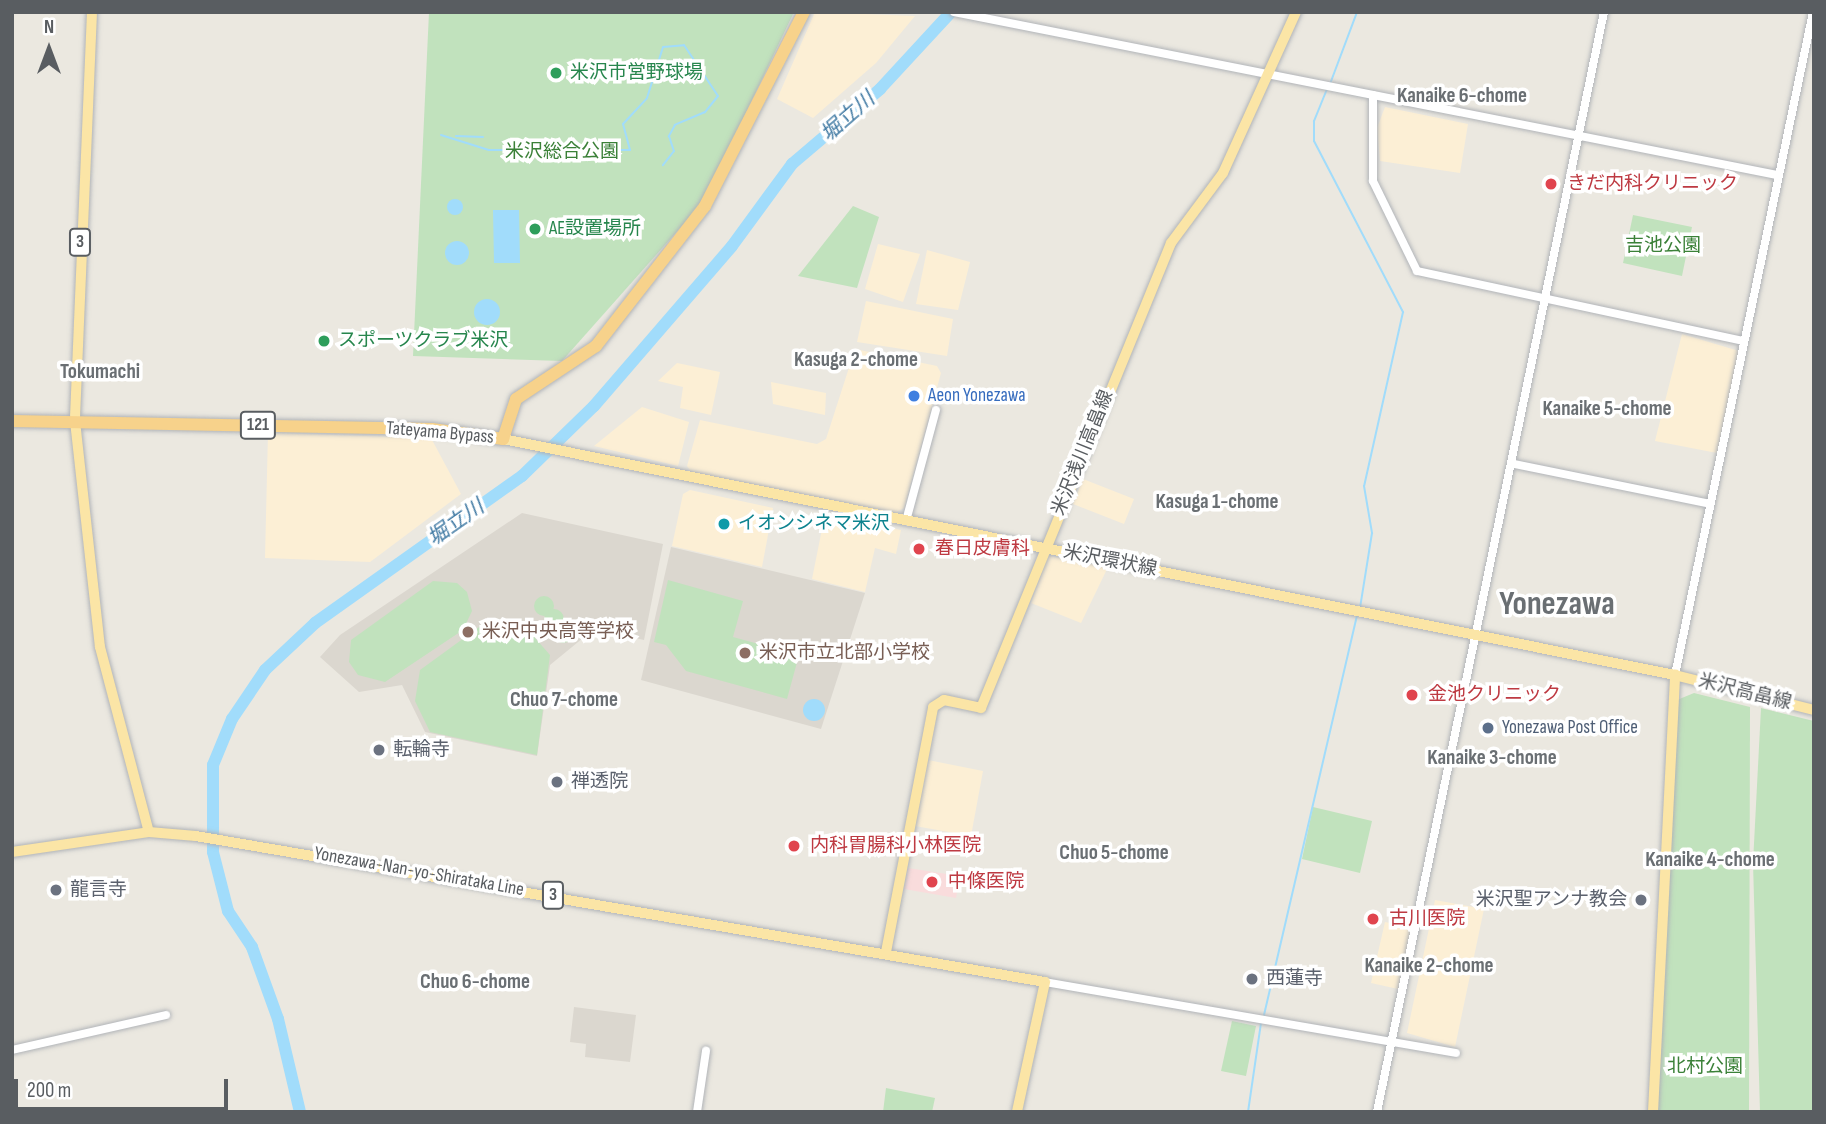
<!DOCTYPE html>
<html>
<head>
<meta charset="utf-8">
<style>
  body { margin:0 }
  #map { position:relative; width:1826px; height:1124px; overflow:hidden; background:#ebe8e0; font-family:"Sofia Sans Condensed","Noto Sans JP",sans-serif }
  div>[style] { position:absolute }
  .commercial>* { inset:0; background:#fcefd5 }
  .education>* { inset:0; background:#dbd7cf }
  .medical>* { inset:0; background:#f9dcdc }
  .green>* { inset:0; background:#c1e2bd }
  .round { border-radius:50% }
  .water>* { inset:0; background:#a1dcfb }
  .stream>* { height:2px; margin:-1px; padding:0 1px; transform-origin:1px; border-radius:1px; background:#a1dcfb }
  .river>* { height:12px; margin:-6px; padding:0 6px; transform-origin:6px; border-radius:6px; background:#a1dcfb }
  .roads { filter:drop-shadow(0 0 2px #b1b4b8) drop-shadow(0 0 2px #b1b4b8) }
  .minor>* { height:8px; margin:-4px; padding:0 4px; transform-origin:4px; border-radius:4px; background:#fff }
  .major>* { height:10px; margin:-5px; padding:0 5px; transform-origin:5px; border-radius:5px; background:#fbe5a6 }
  .highway>* { height:12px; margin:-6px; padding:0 6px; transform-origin:6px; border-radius:6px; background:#f7d28b }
  .dots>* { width:19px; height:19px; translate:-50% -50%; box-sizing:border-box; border:4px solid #fff; border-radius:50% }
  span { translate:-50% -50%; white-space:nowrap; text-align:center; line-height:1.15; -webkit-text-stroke:7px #fff; paint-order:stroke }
  .shield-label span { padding:2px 5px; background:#fff; border:2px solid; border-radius:5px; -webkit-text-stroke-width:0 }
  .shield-label { font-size:18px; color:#595d61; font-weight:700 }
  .leisure-label { font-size:19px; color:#27864d }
  .left { translate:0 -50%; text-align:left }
  .park-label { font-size:19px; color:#3b8138 }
  .health-label { font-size:19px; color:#be3a42 }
  .shop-label { font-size:19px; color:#366cbe }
  .street-label { font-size:19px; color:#595d61 }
  .culture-label { font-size:19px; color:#0d838f }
  .education-label { font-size:19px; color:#785e54 }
  .service-label { font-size:19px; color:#4e5e75 }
  .worship-label { font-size:19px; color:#5b616d }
  .right { translate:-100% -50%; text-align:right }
  .neighbourhood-label { font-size:21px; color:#6a6f73; font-weight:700 }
  .water-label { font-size:21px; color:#3e78a2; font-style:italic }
  .town-label { font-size:33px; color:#6a6f73; font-weight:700 }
  .frame { position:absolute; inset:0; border:14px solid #595d61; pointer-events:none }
  .north { position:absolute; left:14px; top:14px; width:70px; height:70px; -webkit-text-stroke:5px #fff; paint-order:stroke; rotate:0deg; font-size:19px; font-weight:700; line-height:28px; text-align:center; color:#595d61 }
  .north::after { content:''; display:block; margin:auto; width:24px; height:32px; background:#595d61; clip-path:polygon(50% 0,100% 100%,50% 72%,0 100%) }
  .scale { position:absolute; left:14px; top:1079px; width:214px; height:32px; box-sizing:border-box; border:4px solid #595d61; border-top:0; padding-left:9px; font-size:21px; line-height:24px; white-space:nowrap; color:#595d61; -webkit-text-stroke:5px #fff; paint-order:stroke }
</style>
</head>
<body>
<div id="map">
  <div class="commercial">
    <div style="clip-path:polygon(815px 12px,915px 16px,876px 63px,813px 118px,777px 99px)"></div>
    <div style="clip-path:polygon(1385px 107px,1468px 124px,1460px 173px,1380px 161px,1377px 128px)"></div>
    <div style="clip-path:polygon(878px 244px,920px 254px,903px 302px,865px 289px)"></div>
    <div style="clip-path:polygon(927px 250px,970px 262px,958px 310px,916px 304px)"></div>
    <div style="clip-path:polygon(866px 301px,953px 319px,947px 356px,857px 342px)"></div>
    <div style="clip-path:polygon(1682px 334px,1739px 351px,1717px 453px,1655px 441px)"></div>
    <div style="clip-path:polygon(855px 349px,937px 366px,941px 373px,904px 508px,895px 513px,692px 473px,687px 466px,700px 420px,817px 444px,826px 439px)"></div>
    <div style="clip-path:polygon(677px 363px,720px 372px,711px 415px,680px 408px,683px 387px,658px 381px)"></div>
    <div style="clip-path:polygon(771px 382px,826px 393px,825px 415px,773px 404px)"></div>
    <div style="clip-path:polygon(642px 407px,689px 422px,678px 466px,594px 446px)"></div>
    <div style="clip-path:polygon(268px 433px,431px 438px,461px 494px,370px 562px,265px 558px)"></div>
    <div style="clip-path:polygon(1083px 479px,1134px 499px,1124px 524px,1073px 504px)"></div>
    <div style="clip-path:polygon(690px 490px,773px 508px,762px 567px,672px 546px,683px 494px)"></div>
    <div style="clip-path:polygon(825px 514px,901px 530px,896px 554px,875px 548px,865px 592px,812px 579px)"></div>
    <div style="clip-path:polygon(1048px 556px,1108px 567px,1081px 623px,1031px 603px)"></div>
    <div style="clip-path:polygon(928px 760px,983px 771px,971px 836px,915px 826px)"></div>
    <div style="clip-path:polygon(1435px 900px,1484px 909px,1455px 1047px,1407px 1033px)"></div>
    <div style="clip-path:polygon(1385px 922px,1411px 927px,1398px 989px,1371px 983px)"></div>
  </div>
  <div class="education">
    <div style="clip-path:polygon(522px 513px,663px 544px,644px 640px,594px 629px,550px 665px,537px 756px,425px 732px,402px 685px,359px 692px,320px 657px,340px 635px)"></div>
    <div style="clip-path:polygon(671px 547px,865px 593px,821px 729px,641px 680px)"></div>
    <div style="clip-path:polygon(574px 1007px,636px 1015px,630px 1062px,585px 1057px,586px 1044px,570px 1042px)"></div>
  </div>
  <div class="medical">
    <div style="clip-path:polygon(908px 868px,960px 876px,956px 898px,904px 889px)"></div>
  </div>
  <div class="green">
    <div style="clip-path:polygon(429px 12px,794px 12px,704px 201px,562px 361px,413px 356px)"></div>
    <div style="clip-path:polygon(853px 206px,879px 217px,857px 288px,798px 276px)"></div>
    <div style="clip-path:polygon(1633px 215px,1692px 227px,1682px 276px,1623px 263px)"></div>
    <div style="clip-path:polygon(668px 580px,743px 601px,733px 637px,799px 655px,787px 699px,686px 671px,666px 645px,654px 642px)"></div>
    <div style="clip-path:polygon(433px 581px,457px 583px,467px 592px,472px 611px,463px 630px,385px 682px,358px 675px,349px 662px,351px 640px)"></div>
    <div class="round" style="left:534px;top:596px;width:20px;height:20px"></div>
    <div class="round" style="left:544px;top:609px;width:20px;height:20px"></div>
    <div style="clip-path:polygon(486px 622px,529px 631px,550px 655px,537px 755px,430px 732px,415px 701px,420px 670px)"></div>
    <div class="round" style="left:553px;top:623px;width:20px;height:20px"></div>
    <div style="clip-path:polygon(1694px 693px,1750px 707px,1749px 1112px,1658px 1112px,1677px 700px)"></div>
    <div style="clip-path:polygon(1761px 708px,1814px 721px,1814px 1112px,1760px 1112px,1753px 863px)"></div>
    <div style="clip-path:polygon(1313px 807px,1372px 821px,1360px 873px,1302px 859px)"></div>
    <div style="clip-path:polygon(1232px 1021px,1256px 1026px,1246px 1076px,1221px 1071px)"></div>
    <div style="clip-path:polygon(886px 1088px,935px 1098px,932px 1112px,883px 1112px)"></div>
  </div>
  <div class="water">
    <div class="round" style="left:447px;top:199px;width:16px;height:16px"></div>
    <div style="clip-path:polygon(493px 210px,519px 210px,520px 263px,494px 263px)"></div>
    <div class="round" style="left:445px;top:241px;width:24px;height:24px"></div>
    <div class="round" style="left:474px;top:299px;width:26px;height:26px"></div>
    <div class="round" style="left:803px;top:699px;width:22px;height:22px"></div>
  </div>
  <div class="stream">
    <div style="left:1330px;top:84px;width:77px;rotate:-69.4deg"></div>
    <div style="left:1327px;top:89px;width:35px;rotate:112deg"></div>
    <div style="left:1314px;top:121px;width:20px;rotate:90deg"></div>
    <div style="left:1314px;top:141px;width:193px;rotate:62.5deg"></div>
    <div style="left:1403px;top:312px;width:178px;rotate:102.6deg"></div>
    <div style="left:1364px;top:486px;width:48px;rotate:80.3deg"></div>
    <div style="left:1372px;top:533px;width:76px;rotate:99.1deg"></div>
    <div style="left:441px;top:135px;width:50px;rotate:17.4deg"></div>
    <div style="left:489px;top:150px;width:141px"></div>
    <div style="left:630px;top:150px;width:27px;rotate:-105deg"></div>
    <div style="left:623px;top:124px;width:35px;rotate:-47deg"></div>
    <div style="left:647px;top:98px;width:53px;rotate:-72.6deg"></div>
    <div style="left:663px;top:47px;width:21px;rotate:-5deg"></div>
    <div style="left:684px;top:45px;width:61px;rotate:56.3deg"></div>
    <div style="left:718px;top:96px;width:21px;rotate:129deg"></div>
    <div style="left:705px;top:112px;width:33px;rotate:157deg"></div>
    <div style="left:675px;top:125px;width:13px;rotate:119deg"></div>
    <div style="left:669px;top:136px;width:16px;rotate:72deg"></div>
    <div style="left:674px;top:151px;width:18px;rotate:128deg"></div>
    <div style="left:456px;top:136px;width:27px;rotate:2deg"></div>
    <div style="left:1264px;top:1015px;width:410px;rotate:-76.9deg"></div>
    <div style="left:1248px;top:1112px;width:90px;rotate:-81.7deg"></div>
  </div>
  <div class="river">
    <div style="left:300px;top:1112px;width:96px;rotate:-103.3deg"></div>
    <div style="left:278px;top:1019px;width:77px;rotate:-109.9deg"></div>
    <div style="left:252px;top:947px;width:43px;rotate:-123.7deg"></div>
    <div style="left:228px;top:911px;width:61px;rotate:-104.3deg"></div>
    <div style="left:213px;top:852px;width:87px;rotate:-90deg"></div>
    <div style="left:213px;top:765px;width:50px;rotate:-67.6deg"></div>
    <div style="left:232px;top:719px;width:59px;rotate:-56deg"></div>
    <div style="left:265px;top:670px;width:69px;rotate:-43.2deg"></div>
    <div style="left:315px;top:623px;width:254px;rotate:-35.4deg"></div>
    <div style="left:522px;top:476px;width:100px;rotate:-44.2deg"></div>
    <div style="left:594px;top:406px;width:211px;rotate:-49.2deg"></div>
    <div style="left:732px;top:246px;width:102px;rotate:-53.8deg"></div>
    <div style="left:792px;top:164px;width:116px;rotate:-40.4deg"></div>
    <div style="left:880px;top:89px;width:105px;rotate:-47.3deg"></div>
  </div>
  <div class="roads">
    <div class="minor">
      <div style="left:954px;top:12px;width:839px;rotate:11.2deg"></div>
      <div style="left:1373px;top:95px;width:86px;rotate:90deg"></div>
      <div style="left:1373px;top:181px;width:100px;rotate:63.9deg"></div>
      <div style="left:1417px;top:271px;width:334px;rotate:12.1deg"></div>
      <div style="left:1514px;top:464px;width:200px;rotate:11.5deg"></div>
      <div style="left:906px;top:521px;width:115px;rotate:-74.9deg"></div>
      <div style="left:1675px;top:675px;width:677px;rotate:-78.24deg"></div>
      <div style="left:1045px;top:982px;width:417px;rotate:9.8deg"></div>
      <div style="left:12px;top:1050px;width:158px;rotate:-12.8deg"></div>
      <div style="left:697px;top:1112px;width:62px;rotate:-81.6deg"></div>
      <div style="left:1377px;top:1112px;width:1123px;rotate:-78.34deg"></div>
    </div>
    <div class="major">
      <div style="left:92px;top:12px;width:409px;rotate:92.4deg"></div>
      <div style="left:75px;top:421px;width:227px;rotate:83.7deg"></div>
      <div style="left:100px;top:647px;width:191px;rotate:75.2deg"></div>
      <div style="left:503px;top:439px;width:1196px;rotate:11.39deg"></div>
      <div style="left:1675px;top:675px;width:143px;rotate:14.1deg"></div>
      <div style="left:12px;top:852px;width:138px;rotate:-8.3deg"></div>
      <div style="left:149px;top:832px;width:47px;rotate:4.9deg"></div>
      <div style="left:196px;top:836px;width:861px;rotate:9.76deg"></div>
      <div style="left:1045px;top:982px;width:133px;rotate:102.2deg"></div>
      <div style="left:886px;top:952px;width:249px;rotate:-79.1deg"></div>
      <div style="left:933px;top:707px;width:13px;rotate:-32deg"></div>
      <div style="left:944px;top:700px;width:38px;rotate:12deg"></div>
      <div style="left:981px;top:708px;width:502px;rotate:-67.77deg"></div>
      <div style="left:1171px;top:243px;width:87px;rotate:-53.4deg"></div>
      <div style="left:1223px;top:173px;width:177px;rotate:-65.6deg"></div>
      <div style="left:1653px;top:1112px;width:438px;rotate:-87.1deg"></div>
    </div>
    <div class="highway">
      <div style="left:12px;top:421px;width:420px;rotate:1.1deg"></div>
      <div style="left:432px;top:429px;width:72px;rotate:8deg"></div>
      <div style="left:503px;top:439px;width:42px;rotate:-72deg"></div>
      <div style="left:516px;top:399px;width:96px;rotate:-33.5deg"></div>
      <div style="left:596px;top:346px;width:177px;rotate:-52.1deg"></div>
      <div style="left:705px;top:206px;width:218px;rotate:-63deg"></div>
    </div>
  </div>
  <div class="dots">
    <div style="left:556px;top:73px;background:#2e9e5b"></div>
    <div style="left:1551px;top:184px;background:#e0444e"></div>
    <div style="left:535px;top:229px;background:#2e9e5b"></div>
    <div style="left:324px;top:341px;background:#2e9e5b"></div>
    <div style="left:914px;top:396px;background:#3f7fe0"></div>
    <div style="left:724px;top:524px;background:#0f9aa8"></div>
    <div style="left:919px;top:549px;background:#e0444e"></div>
    <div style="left:468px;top:632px;background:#8d6e63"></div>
    <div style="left:745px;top:653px;background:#8d6e63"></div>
    <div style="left:1412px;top:695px;background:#e0444e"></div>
    <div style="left:1488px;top:728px;background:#5c6f8a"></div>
    <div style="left:379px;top:750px;background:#6b7280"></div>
    <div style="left:557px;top:782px;background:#6b7280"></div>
    <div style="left:794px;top:846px;background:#e0444e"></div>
    <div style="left:932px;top:882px;background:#e0444e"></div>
    <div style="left:56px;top:890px;background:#6b7280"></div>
    <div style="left:1641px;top:900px;background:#6b7280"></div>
    <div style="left:1373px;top:919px;background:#e0444e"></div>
    <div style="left:1252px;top:979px;background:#6b7280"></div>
  </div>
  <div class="shield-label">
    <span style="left:80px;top:242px">3</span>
    <span style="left:258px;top:425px">121</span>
    <span style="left:553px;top:895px">3</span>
  </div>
  <div class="leisure-label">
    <span class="left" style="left:570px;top:73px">米沢市営野球場</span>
    <span class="left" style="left:549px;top:229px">AE設置場所</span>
    <span class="left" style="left:338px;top:341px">スポーツクラブ米沢</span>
  </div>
  <div class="park-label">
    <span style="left:562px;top:152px">米沢総合公園</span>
    <span style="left:1663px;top:246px">吉池公園</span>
    <span style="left:1705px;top:1067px">北村公園</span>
  </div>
  <div class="health-label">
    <span class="left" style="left:1567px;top:184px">きだ内科クリニック</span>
    <span class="left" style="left:935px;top:549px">春日皮膚科</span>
    <span class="left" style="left:1428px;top:695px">金池クリニック</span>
    <span class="left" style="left:810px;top:846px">内科胃腸科小林医院</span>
    <span class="left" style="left:948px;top:882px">中條医院</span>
    <span class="left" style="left:1389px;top:919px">古川医院</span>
  </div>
  <div class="shop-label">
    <span class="left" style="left:928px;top:396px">Aeon Yonezawa</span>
  </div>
  <div class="street-label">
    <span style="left:440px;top:433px;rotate:5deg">Tateyama Bypass</span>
    <span style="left:1083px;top:453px;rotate:-68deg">米沢浅川高畠線</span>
    <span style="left:1110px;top:561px;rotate:11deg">米沢環状線</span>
    <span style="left:1745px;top:692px;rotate:14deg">米沢高畠線</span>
    <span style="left:419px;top:872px;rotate:10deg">Yonezawa-Nan-yo-Shirataka Line</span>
  </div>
  <div class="culture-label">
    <span class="left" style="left:738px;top:524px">イオンシネマ米沢</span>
  </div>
  <div class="education-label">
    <span class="left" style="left:482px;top:632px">米沢中央高等学校</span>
    <span class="left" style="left:759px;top:653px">米沢市立北部小学校</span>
  </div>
  <div class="service-label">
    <span class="left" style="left:1502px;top:728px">Yonezawa Post Office</span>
  </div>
  <div class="worship-label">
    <span class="left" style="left:393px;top:750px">転輪寺</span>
    <span class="left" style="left:571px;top:782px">禅透院</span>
    <span class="left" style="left:70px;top:890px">龍言寺</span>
    <span class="right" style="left:1627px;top:900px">米沢聖アンナ教会</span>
    <span class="left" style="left:1266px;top:979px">西蓮寺</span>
  </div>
  <div class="neighbourhood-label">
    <span style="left:1462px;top:96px">Kanaike 6-chome</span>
    <span style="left:856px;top:360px">Kasuga 2-chome</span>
    <span style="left:100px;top:372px">Tokumachi</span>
    <span style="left:1607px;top:409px">Kanaike 5-chome</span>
    <span style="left:1217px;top:502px">Kasuga 1-chome</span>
    <span style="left:564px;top:700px">Chuo 7-chome</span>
    <span style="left:1492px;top:758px">Kanaike 3-chome</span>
    <span style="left:1114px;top:853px">Chuo 5-chome</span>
    <span style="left:1710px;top:860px">Kanaike 4-chome</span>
    <span style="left:1429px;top:966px">Kanaike 2-chome</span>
    <span style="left:475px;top:982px">Chuo 6-chome</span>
  </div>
  <div class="water-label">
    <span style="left:848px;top:117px;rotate:-41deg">堀立川</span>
    <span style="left:456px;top:523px;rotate:-35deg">堀立川</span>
  </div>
  <div class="town-label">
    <span style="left:1557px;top:605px">Yonezawa</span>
  </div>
  <div class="frame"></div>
  <div class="north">N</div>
  <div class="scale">200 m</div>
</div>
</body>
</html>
